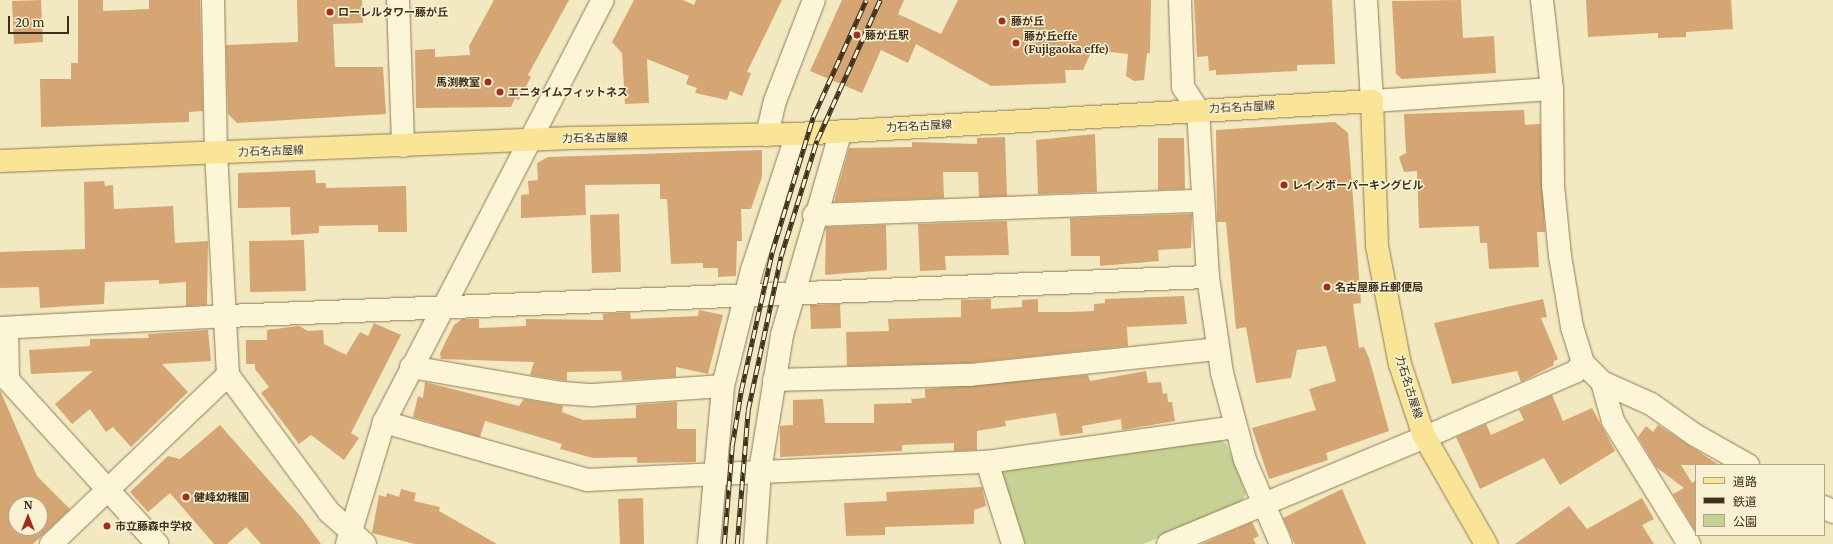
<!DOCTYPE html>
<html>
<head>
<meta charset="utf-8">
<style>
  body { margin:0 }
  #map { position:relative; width:1833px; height:544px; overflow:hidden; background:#f3e9c1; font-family:Merriweather,"Noto Sans JP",serif }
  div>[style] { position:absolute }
  .green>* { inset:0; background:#c5d293 }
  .building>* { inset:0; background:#d5a573 }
  .roads { filter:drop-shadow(0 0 1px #8f7a56) drop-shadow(0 0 1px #8f7a56) }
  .street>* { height:22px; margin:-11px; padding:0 11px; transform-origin:11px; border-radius:11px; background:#fcf5d6 }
  .secondary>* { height:22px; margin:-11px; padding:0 11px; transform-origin:11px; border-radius:11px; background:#fcf5d6 }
  .primary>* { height:22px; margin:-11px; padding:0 11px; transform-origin:11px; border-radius:11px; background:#fae495 }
  .rail>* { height:4.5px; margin-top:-2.25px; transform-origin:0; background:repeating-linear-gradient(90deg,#f9f2d2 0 9px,#3d2f1c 0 18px); box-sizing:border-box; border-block:1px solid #3d2f1c }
  .dots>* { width:11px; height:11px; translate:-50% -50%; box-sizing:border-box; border:2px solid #f9f2d2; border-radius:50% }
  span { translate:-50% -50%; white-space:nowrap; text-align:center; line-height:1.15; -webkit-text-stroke:3px #f9f2d2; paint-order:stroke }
  .poi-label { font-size:11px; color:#3d2f1c; font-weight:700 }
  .left { translate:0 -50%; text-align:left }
  .right { translate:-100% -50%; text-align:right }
  .street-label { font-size:11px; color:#3d2f1c }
  .legend { position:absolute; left:1695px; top:464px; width:130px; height:72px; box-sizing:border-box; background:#f9f2d2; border:1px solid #aea489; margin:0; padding:5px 7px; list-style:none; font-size:12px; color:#3d2f1c }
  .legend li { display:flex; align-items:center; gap:8px; height:20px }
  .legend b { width:20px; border:1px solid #aea489 }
  .north { position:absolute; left:8px; top:496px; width:40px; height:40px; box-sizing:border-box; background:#f9f2d2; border:1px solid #aea489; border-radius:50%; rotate:0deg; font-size:11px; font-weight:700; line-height:16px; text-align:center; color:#3d2f1c }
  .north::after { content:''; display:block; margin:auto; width:14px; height:18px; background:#a52b1f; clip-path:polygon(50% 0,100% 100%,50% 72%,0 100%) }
  .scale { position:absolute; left:8px; top:16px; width:61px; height:18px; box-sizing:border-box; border:2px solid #3d2f1c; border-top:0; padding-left:5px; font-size:12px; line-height:14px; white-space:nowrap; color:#3d2f1c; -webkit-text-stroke:3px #f9f2d2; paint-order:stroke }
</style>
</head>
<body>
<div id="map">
  <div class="green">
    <div style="clip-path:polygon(1221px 440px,1227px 445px,1246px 494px,1240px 505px,1143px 544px,1021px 544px,1001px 475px,1005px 468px)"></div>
  </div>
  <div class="building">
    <div style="clip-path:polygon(41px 0,43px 42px,14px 44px,12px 1px)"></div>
    <div style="clip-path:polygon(78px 0,103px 0,103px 11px,149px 9px,149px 0,200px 0,203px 111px,189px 112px,189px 122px,41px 127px,40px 79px,71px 79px,71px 63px,78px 63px)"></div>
    <div style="clip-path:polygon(297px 0,362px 0,363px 23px,333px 24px,335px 67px,383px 67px,386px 114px,237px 123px,228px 114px,226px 45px,298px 42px)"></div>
    <div style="clip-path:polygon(494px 0,569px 0,528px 75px,531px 77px,519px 100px,515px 98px,511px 107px,416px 108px,415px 50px,435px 49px,435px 57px,470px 55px,469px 46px)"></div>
    <div style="clip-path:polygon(634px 0,683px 0,694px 5px,696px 0,782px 0,747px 72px,751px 73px,742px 96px,730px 91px,727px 100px,695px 93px,697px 88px,686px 84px,689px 76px,647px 59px,649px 103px,625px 104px,622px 53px,612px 42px)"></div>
    <div style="clip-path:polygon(842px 0,904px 0,898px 14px,941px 34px,958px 0,1151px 0,1150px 53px,1147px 53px,1144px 80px,1134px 81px,1126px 76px,1128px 54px,1092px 50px,1083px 70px,1065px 70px,1066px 83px,991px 86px,916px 44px,908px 63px,881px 50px,862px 93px,810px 71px)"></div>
    <div style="clip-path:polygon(1194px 0,1332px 0,1335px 64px,1297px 65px,1297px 71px,1216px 75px,1216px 70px,1209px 71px,1208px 56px,1197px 57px)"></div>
    <div style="clip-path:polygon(1461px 0,1463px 38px,1494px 36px,1496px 73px,1402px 79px,1396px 74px,1392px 1px)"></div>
    <div style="clip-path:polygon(1586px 0,1731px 0,1733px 29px,1686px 32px,1686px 37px,1658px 38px,1658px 33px,1588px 37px)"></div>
    <div style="clip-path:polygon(1524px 110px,1525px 125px,1540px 124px,1545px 232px,1537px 232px,1539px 267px,1489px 269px,1487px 243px,1480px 243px,1479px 226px,1419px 228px,1417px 171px,1404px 172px,1399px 157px,1406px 153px,1404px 114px)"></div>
    <div style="clip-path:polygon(1335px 122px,1348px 133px,1361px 303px,1353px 304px,1359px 348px,1364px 347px,1369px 358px,1389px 431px,1326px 453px,1328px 460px,1269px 479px,1252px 428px,1316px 410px,1309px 389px,1336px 381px,1326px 346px,1297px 350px,1291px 378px,1256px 383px,1246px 327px,1236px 329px,1226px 222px,1217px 222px,1216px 130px)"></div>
    <div style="clip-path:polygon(1095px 134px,1097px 192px,1038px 194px,1036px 140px)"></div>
    <div style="clip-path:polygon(1005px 137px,1007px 196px,979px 197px,978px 172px,943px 172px,944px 198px,834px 202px,849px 148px,912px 147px,912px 142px,977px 144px,977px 138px)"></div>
    <div style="clip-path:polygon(1158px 138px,1184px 138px,1185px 189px,1158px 190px)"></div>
    <div style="clip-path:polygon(762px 150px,762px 177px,751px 209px,741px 209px,742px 241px,737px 241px,736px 276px,718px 277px,718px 268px,703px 268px,703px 263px,671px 264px,667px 199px,660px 199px,660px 184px,585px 185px,586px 215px,521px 218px,521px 195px,529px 194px,528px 181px,538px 180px,537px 163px,548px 157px)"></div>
    <div style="clip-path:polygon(315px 170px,316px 183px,326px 183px,326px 188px,406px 186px,407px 232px,378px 232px,378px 225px,319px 226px,319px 233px,291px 235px,290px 207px,238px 208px,238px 173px)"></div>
    <div style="clip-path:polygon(104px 181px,105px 186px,113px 185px,114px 209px,173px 206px,175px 243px,208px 241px,207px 305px,186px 306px,186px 282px,159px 284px,159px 280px,105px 282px,104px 304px,71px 306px,40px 308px,39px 287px,0 288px,0 252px,85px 249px,84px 182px)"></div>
    <div style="clip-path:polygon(619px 214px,621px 272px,592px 273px,590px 215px)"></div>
    <div style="clip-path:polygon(1192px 214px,1191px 248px,1158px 250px,1159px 261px,1100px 266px,1100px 256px,1071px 256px,1070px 218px)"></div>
    <div style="clip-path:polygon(1007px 221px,1009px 255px,945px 256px,946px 270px,920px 271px,918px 224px)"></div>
    <div style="clip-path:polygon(886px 225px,887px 270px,825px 275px,826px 227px)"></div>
    <div style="clip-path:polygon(304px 240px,306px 291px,250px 292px,249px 241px)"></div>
    <div style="clip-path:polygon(1184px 296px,1187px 324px,1127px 327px,1128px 346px,969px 363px,847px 366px,846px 332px,889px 331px,888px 319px,961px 317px,961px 300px,991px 299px,991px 309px,1022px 307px,1022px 300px,1038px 299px,1038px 312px,1068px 312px,1094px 311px,1094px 304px,1105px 303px,1105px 299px)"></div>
    <div style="clip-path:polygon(1543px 299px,1547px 317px,1541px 318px,1558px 359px,1553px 362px,1554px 365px,1521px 382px,1517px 371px,1452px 384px,1434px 323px)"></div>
    <div style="clip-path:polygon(840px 304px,841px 328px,811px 329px,810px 305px)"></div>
    <div style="clip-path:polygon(699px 310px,723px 315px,708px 374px,676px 367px,676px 377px,622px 380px,621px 371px,567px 372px,567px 381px,530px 375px,534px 362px,441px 359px,440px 353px,454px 325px,462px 319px,479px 319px,479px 328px,526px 326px,526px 319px,603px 320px,603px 314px,630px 312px,631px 319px,698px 316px)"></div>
    <div style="clip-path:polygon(374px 323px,401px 335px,351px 433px,359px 438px,344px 460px,311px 435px,299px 444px,261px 393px,269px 387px,255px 369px,255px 364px,246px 364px,246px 340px,267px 340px,267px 330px,299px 326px,308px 331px,323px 330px,324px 344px,346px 355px,360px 332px,368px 336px)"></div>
    <div style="clip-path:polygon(208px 330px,211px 361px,162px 364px,188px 392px,131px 447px,113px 427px,106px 432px,90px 409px,72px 424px,55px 404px,93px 371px,31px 374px,29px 350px,90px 346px,90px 339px,149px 338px,148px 334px)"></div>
    <div style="clip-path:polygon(1146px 371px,1148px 383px,1161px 382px,1163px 394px,1167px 393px,1168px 402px,1172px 402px,1175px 421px,1122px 430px,1121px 419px,1082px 426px,1083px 433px,1060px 436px,1056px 413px,1005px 421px,1006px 426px,977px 431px,977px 450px,954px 451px,954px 443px,902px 445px,902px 451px,780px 457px,780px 426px,793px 425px,793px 400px,823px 399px,825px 423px,874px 423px,874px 404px,912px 403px,911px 399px,925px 398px,925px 389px,1088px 375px,1090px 381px)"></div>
    <div style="clip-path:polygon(425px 382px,519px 406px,524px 399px,563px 406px,562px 412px,583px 420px,636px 418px,636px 405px,677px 402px,677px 429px,696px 429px,696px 462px,637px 463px,637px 457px,593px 458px,560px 449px,562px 444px,485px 421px,480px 437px,413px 417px,418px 396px,423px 398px)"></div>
    <div style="clip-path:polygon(evenodd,0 390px,37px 476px,70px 509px,33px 544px,0 544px,0 390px,16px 504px,40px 504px,40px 528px,16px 528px,16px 504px)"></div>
    <div style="clip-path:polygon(1552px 395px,1563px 421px,1592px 408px,1615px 451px,1560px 485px,1544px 458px,1480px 489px,1456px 437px,1486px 424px,1491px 435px,1524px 420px,1519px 410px)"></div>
    <div style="clip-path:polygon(220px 425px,302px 518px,321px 544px,261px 544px,246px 527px,227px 544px,214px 544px,170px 493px,148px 512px,130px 492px,168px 456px,180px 459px)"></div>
    <div style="clip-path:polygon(1658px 425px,1719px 465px,1681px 465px,1692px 483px,1696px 480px,1696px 532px,1673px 494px,1684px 488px,1656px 467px,1638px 437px,1646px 426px,1653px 432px)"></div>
    <div style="clip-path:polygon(982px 487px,986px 506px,974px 510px,974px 524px,885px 527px,885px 535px,846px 536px,844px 503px,887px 501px,886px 492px)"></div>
    <div style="clip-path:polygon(401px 489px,416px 493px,414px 501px,440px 507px,439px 511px,497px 544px,415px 544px,372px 533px,379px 495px,386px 497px,387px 493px,399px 497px)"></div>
    <div style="clip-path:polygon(1342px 489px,1366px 544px,1295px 544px,1283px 518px)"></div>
    <div style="clip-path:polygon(643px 498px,644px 544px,620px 544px,618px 499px)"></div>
    <div style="clip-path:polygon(1642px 498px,1654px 519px,1642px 525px,1654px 544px,1515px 544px,1569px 506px,1587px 529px)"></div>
    <div style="clip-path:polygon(1252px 522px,1259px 536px,1253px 539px,1256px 544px,1202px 544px)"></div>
  </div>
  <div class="roads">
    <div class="street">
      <div style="left:213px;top:0;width:153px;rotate:88.9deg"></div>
      <div style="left:216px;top:153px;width:222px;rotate:86.9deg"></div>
      <div style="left:228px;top:375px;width:170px;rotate:53.6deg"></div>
      <div style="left:329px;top:512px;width:48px;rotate:41.6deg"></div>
      <div style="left:398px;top:0;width:146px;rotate:88deg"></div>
      <div style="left:1180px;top:0;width:87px;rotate:88deg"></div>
      <div style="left:1183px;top:87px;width:27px;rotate:57deg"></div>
      <div style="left:1198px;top:110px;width:167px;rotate:86.6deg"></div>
      <div style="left:1208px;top:277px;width:97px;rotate:81.7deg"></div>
      <div style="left:1222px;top:373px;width:90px;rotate:75.2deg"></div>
      <div style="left:1245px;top:460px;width:91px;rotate:66.8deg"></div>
      <div style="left:1542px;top:0;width:90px;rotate:83.6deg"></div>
      <div style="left:1552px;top:89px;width:96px;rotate:89.4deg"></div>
      <div style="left:1553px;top:185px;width:71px;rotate:84.4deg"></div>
      <div style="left:1560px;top:256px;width:72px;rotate:80.4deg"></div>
      <div style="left:1572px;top:327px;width:38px;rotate:73deg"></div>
      <div style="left:1583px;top:363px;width:27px;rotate:45deg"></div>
      <div style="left:1602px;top:382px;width:54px;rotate:24.2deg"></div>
      <div style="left:1651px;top:404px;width:54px;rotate:35.2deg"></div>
      <div style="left:1695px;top:435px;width:61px;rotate:29.5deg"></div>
      <div style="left:1372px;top:101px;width:180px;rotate:-3.8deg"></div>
      <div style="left:767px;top:135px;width:35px;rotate:-77deg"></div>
      <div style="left:775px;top:101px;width:108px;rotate:-68.9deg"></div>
      <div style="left:814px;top:215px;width:389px;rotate:-2.1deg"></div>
      <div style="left:0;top:328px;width:227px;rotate:-3deg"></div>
      <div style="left:227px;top:316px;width:982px;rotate:-2.28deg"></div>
      <div style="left:7px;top:328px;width:52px;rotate:88.9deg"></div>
      <div style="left:8px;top:380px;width:222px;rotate:47.7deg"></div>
      <div style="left:411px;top:367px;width:153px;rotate:9.8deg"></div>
      <div style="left:562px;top:393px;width:31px;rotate:4deg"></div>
      <div style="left:593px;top:395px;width:130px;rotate:-4deg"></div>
      <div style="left:774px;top:380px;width:196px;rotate:-1.5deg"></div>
      <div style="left:970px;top:375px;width:249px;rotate:-6deg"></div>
      <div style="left:1602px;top:382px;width:41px;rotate:74.2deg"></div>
      <div style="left:1613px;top:421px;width:145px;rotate:58.3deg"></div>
      <div style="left:384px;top:422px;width:211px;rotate:15.9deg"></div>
      <div style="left:587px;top:480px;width:400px;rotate:-2.6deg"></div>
      <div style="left:987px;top:462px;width:250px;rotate:-8deg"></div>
      <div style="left:987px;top:462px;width:86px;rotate:72.4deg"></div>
      <div style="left:1824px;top:507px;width:10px;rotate:29deg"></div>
      <div style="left:51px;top:544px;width:245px;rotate:-43.7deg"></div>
      <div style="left:709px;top:544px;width:159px;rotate:-84.9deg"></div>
      <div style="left:723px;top:386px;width:120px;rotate:-76deg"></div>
      <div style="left:752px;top:270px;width:143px;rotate:-71.7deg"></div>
      <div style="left:755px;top:544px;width:73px;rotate:-86.1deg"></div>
      <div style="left:760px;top:471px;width:138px;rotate:-80.8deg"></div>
      <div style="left:782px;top:335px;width:212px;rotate:-73.9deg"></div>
      <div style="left:1168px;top:544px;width:301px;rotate:-22.6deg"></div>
      <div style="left:1446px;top:428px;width:141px;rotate:-23.5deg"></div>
      <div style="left:1575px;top:372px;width:12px;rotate:-48deg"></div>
    </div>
    <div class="secondary">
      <div style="left:1366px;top:0;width:101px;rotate:86.6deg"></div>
      <div style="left:347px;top:544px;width:127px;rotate:-73.1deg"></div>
      <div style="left:384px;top:422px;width:475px;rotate:-62.6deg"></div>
    </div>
    <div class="primary">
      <div style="left:0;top:161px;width:572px;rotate:-2.3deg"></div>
      <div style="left:572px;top:138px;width:225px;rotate:-1deg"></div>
      <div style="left:797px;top:134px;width:576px;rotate:-3.28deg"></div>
      <div style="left:1372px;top:101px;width:145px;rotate:88deg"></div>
      <div style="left:1377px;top:246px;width:120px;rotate:79deg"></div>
      <div style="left:1400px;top:364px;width:76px;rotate:71.6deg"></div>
      <div style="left:1424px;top:436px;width:125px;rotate:60.1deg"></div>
    </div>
  </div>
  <div class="rail">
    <div style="left:724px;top:544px;width:98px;rotate:-85.3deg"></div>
    <div style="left:732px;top:446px;width:56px;rotate:-80.7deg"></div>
    <div style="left:741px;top:391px;width:142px;rotate:-77.4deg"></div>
    <div style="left:772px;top:252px;width:141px;rotate:-73.1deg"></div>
    <div style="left:813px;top:117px;width:128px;rotate:-65.6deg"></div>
    <div style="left:737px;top:544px;width:134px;rotate:-85.3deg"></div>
    <div style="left:748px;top:410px;width:157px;rotate:-77.9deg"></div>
    <div style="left:781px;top:256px;width:121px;rotate:-72.8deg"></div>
    <div style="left:817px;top:140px;width:154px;rotate:-65.8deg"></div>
  </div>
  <div class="dots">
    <div style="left:330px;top:12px;background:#a52b1f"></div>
    <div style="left:1002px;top:21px;background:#a52b1f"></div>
    <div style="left:857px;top:35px;background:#a52b1f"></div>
    <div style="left:1016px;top:43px;background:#a52b1f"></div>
    <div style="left:488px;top:82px;background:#a52b1f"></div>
    <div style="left:500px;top:92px;background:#a52b1f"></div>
    <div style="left:1284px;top:185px;background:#a52b1f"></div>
    <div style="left:1327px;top:287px;background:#a52b1f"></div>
    <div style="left:186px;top:497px;background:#a52b1f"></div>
    <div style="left:107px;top:526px;background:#a52b1f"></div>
  </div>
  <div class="poi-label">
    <span class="left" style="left:338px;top:12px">ローレルタワー藤が丘</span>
    <span class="left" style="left:1011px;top:21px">藤が丘</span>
    <span class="left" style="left:865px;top:35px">藤が丘駅</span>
    <span class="left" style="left:1024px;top:43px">藤が丘effe<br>(Fujigaoka effe)</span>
    <span class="right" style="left:480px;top:82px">馬渕教室</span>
    <span class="left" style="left:508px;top:92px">エニタイムフィットネス</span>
    <span class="left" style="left:1292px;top:185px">レインボーパーキングビル</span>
    <span class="left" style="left:1335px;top:287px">名古屋藤丘郵便局</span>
    <span class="left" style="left:194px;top:497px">健峰幼稚園</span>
    <span class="left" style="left:115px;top:526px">市立藤森中学校</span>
  </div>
  <div class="street-label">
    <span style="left:1242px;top:107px;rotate:-3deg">力石名古屋線</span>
    <span style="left:919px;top:126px;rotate:-3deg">力石名古屋線</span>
    <span style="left:595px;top:138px;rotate:-1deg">力石名古屋線</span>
    <span style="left:271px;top:151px;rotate:-2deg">力石名古屋線</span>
    <span style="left:1409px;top:387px;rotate:73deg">力石名古屋線</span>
  </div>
  <ul class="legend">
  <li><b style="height:5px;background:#fae495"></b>道路</li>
  <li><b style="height:5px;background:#3d2f1c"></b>鉄道</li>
  <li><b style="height:11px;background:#c5d293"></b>公園</li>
  </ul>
  <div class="north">N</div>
  <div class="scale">20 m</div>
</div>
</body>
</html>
